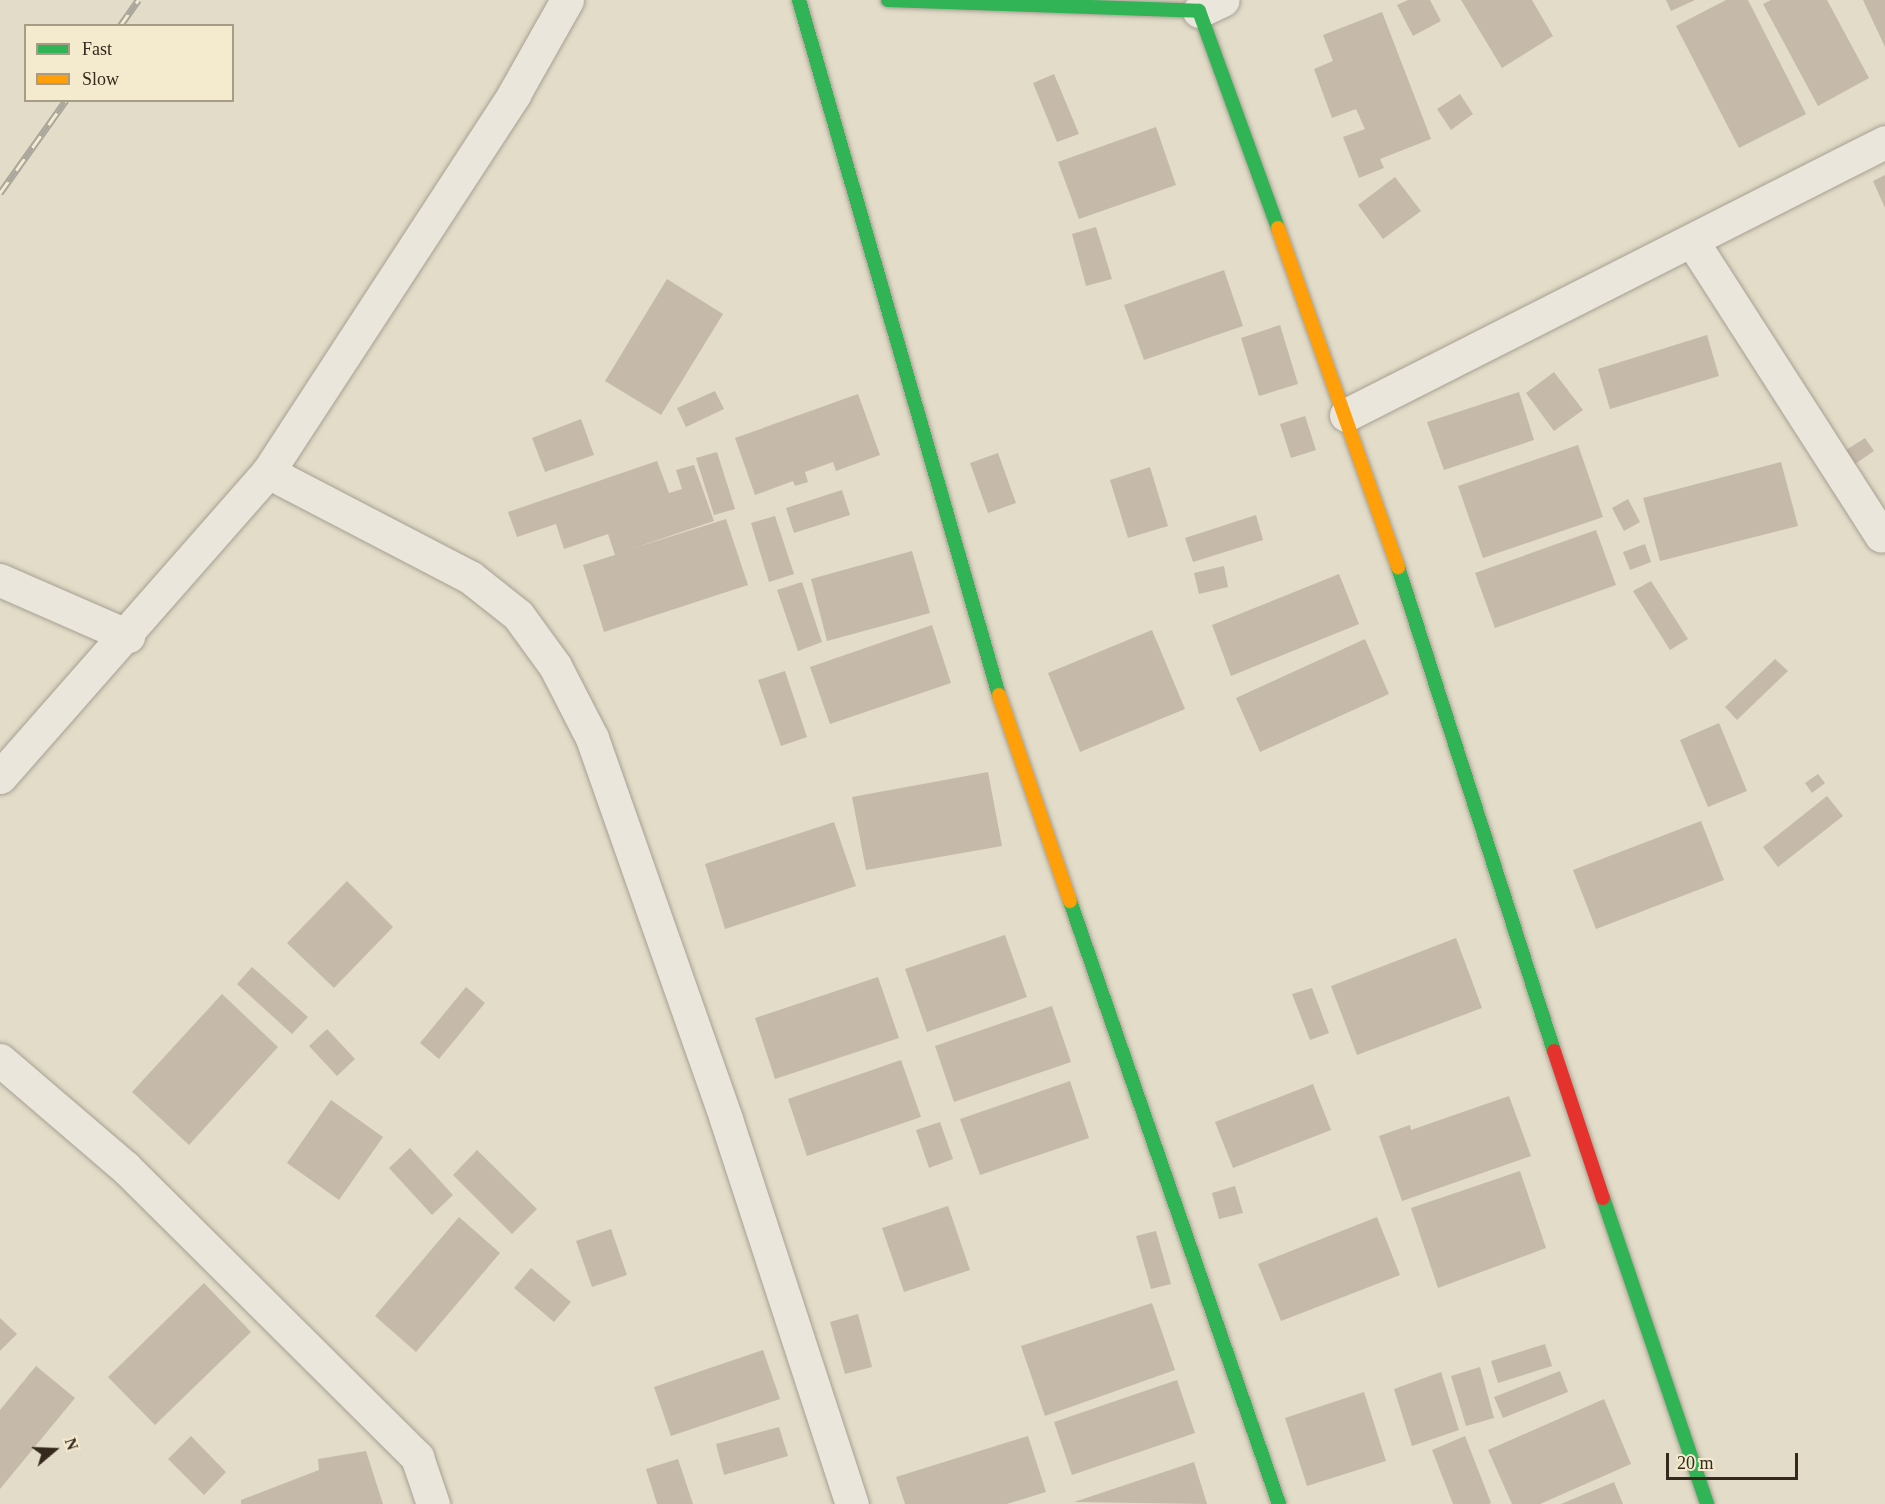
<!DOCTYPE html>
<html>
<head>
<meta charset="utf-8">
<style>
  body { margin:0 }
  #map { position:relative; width:1885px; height:1504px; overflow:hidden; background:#e2dcc8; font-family:"Times New Roman",serif }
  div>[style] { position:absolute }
  .building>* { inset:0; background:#c5baaa }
  .roads { filter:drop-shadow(0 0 2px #a7a092) drop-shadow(0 0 2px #a7a092) }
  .street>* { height:33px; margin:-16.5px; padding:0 16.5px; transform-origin:16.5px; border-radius:16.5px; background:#eae6db }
  .fast>* { height:14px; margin:-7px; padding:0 7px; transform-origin:7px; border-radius:7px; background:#30b455 }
  .slow>* { height:14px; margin:-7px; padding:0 7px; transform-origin:7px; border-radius:7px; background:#ff9f0a }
  .jam>* { height:14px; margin:-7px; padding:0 7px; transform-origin:7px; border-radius:7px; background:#e5322d }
  .rail>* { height:7px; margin-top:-3.5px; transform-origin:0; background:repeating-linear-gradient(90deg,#f4ebce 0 14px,#a9a69c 0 28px); box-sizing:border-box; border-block:2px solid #a9a69c }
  span { translate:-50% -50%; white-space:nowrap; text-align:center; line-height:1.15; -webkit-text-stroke:4.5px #f4ebce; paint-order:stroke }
  .legend { position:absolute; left:24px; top:24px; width:210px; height:78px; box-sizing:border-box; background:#f4ebce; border:2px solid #a79d87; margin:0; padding:8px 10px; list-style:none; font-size:18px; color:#34291c }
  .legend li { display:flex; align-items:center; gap:12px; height:30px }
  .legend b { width:30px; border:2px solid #a79d87 }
  .north { position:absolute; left:24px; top:1420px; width:60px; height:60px; -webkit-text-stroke:4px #f4ebce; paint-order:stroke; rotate:71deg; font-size:16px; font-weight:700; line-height:24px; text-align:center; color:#34291c }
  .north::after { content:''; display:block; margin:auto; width:21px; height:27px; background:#34291c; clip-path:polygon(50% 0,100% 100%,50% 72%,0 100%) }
  .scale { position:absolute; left:1666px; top:1453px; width:132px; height:27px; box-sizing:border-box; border:3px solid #34291c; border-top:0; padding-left:8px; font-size:18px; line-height:21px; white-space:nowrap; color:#34291c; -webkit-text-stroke:4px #f4ebce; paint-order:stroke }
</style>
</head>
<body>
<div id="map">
  <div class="building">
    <div style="clip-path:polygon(1408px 0,1430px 0,1441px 21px,1413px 36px,1397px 5px)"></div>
    <div style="clip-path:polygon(1461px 0,1532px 0,1553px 36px,1502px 68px)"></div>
    <div style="clip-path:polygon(1666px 0,1695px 0,1671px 11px)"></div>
    <div style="clip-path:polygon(1726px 0,1748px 0,1806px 114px,1739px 148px,1676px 26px)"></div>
    <div style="clip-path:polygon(1771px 0,1827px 0,1869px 78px,1818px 106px,1763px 4px)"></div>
    <div style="clip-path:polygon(1863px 0,1885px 0,1885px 47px)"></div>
    <div style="clip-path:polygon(1382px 12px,1431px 139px,1380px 159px,1384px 168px,1359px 178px,1343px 137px,1365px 129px,1356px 109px,1332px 118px,1314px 69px,1333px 61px,1323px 35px)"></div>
    <div style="clip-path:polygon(1054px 74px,1079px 134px,1057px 142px,1033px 83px)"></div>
    <div style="clip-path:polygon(1460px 94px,1473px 114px,1451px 130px,1437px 109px)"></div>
    <div style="clip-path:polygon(1156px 127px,1176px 185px,1079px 219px,1058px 162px)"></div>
    <div style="clip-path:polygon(1885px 175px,1885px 208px,1873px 181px)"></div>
    <div style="clip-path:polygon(1395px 177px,1421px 211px,1383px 239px,1358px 205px)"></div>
    <div style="clip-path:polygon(1096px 227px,1112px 279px,1086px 286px,1072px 234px)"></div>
    <div style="clip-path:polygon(1224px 270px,1243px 326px,1144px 360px,1124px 305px)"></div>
    <div style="clip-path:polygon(667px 279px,723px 314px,661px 415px,605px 381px)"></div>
    <div style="clip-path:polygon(1280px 325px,1298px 384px,1259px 396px,1241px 338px)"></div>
    <div style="clip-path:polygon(1707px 335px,1719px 376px,1610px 409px,1598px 369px)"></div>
    <div style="clip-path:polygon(1554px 372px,1583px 410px,1554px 431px,1526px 393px)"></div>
    <div style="clip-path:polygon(715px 391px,724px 409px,686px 427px,677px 408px)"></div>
    <div style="clip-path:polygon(1519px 392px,1534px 440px,1444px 470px,1427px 422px)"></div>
    <div style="clip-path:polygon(858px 394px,880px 455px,836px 471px,833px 462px,805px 472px,808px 482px,795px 486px,793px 481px,755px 495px,735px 438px)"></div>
    <div style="clip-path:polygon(1305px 416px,1316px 450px,1291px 458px,1280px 424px)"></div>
    <div style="clip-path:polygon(581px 419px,594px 455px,545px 472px,532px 438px)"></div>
    <div style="clip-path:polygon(1865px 438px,1874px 451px,1852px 466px,1843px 452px)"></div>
    <div style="clip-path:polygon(1578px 445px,1603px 517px,1483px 558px,1458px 486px)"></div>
    <div style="clip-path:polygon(717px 452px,735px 509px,714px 515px,696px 458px)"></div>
    <div style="clip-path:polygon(998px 453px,1016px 503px,988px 513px,970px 463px)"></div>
    <div style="clip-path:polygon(657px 461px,669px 493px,682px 489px,676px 470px,694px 465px,714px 521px,631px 549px,726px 519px,748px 585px,604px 632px,583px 565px,615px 555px,608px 534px,564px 549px,556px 524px,517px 537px,508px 512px)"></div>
    <div style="clip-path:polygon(1781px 462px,1798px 526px,1660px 561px,1643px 498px)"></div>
    <div style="clip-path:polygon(1150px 467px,1168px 526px,1128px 538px,1110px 480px)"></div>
    <div style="clip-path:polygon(842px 490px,850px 515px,794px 533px,786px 508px)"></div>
    <div style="clip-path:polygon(1628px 499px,1640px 522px,1624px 531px,1612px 508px)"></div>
    <div style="clip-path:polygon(1256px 515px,1263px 540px,1193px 562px,1185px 538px)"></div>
    <div style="clip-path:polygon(775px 516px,794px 574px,769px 582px,751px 523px)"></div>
    <div style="clip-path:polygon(1596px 530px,1616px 585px,1495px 628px,1475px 573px)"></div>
    <div style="clip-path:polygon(1645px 544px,1651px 562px,1630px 570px,1623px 552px)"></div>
    <div style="clip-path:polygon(912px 551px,930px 613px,827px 641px,811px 579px)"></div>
    <div style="clip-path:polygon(1224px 566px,1228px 587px,1199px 594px,1194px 573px)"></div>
    <div style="clip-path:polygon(1339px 574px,1359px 624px,1231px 676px,1212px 625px)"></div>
    <div style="clip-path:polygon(1651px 581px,1688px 639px,1670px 650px,1633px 591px)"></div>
    <div style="clip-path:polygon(802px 582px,822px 642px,798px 651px,777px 590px)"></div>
    <div style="clip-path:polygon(932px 625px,951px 683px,830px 724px,810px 667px)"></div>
    <div style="clip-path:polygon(1152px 630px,1185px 709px,1080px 752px,1048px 673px)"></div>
    <div style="clip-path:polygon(1365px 639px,1389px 694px,1260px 752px,1236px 698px)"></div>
    <div style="clip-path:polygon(1775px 659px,1788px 671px,1737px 720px,1725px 707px)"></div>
    <div style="clip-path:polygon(785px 671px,807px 737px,781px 746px,758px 680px)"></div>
    <div style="clip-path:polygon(1719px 723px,1747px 791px,1708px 807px,1680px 740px)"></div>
    <div style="clip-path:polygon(988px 772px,1002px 846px,866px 870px,852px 797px)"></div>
    <div style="clip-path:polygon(1818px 774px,1825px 783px,1812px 793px,1805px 783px)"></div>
    <div style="clip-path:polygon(1827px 796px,1843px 816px,1778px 867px,1763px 847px)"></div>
    <div style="clip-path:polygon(1701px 821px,1724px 880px,1596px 929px,1573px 870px)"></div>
    <div style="clip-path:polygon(834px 822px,856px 886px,725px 929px,705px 864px)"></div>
    <div style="clip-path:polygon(347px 881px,393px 927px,334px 988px,287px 943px)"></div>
    <div style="clip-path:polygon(1005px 935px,1027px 997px,927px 1032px,905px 969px)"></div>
    <div style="clip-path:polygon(1456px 938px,1482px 1008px,1357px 1055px,1331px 986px)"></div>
    <div style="clip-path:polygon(252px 967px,308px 1017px,292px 1034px,237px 984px)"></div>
    <div style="clip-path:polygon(878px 977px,899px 1038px,775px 1079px,755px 1018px)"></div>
    <div style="clip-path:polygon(466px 987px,485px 1003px,439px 1059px,420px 1043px)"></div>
    <div style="clip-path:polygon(1312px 988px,1329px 1033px,1310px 1040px,1292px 994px)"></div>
    <div style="clip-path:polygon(222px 994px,278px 1047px,189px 1145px,132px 1092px)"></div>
    <div style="clip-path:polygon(1052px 1006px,1071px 1062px,954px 1102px,935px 1046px)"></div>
    <div style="clip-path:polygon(327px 1029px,355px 1059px,337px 1076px,309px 1046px)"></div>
    <div style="clip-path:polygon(901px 1060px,921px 1117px,807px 1156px,788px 1099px)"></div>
    <div style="clip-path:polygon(1070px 1081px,1089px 1138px,980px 1175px,960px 1119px)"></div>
    <div style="clip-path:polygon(1313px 1084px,1331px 1130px,1233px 1168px,1215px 1122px)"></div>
    <div style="clip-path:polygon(1509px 1096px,1531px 1156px,1402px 1201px,1379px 1136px,1410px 1125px,1411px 1130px)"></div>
    <div style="clip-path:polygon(331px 1100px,383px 1137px,339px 1200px,287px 1163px)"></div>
    <div style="clip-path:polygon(940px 1122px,953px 1159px,929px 1168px,916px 1130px)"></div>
    <div style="clip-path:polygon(410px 1148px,453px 1195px,432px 1215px,389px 1168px)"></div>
    <div style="clip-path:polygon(477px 1150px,537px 1209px,512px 1234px,453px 1175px)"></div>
    <div style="clip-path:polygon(1520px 1171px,1546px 1248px,1438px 1288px,1411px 1208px)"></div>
    <div style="clip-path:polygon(1235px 1186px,1243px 1213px,1219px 1219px,1212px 1193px)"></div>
    <div style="clip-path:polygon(948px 1206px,970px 1270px,904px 1292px,882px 1228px)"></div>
    <div style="clip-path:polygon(459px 1217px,500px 1253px,416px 1352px,375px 1316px)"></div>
    <div style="clip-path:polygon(1377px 1217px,1400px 1275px,1281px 1321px,1258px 1264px)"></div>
    <div style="clip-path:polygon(611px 1229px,627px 1275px,592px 1287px,576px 1241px)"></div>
    <div style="clip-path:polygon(1156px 1231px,1171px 1284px,1151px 1289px,1136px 1236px)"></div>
    <div style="clip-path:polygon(531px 1268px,571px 1302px,554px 1322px,514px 1288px)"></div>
    <div style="clip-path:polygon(204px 1283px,251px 1332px,155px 1425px,108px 1377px)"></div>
    <div style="clip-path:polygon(1152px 1303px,1175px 1370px,1045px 1416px,1021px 1346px)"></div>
    <div style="clip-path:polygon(858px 1314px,872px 1367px,845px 1374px,830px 1322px)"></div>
    <div style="clip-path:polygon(0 1318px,17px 1334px,0 1351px)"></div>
    <div style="clip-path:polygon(1545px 1344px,1552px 1366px,1498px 1383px,1491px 1361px)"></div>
    <div style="clip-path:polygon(763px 1350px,780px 1399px,671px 1436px,654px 1387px)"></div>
    <div style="clip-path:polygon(36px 1366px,75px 1398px,0 1489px,0 1410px)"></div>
    <div style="clip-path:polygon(1480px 1367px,1494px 1418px,1466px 1426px,1451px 1376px)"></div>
    <div style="clip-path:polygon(1560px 1371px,1568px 1392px,1503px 1418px,1494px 1397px)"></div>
    <div style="clip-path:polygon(1441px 1372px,1459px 1430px,1412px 1446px,1394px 1389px)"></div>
    <div style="clip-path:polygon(1177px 1380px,1195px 1433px,1072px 1475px,1054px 1422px)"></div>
    <div style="clip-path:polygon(1364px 1392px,1386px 1461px,1307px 1486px,1285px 1418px)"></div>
    <div style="clip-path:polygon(1604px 1399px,1631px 1464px,1540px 1504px,1512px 1504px,1488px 1450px)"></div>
    <div style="clip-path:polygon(779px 1427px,788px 1456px,724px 1475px,716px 1444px)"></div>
    <div style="clip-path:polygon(191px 1436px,226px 1472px,204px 1495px,168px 1459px)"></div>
    <div style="clip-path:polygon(1028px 1436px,1046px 1492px,1007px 1504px,905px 1504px,896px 1477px)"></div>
    <div style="clip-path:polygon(1465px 1436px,1491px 1503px,1489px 1504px,1453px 1504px,1432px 1450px)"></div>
    <div style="clip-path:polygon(366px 1451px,383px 1504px,241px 1504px,241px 1500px,319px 1470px,318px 1459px)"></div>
    <div style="clip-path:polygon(678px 1459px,693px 1504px,657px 1504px,646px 1469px)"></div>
    <div style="clip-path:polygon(1194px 1462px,1207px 1504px,1074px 1502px)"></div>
    <div style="clip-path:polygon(1614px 1482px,1623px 1504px,1561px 1504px)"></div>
  </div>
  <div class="roads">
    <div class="street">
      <div style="left:1199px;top:11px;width:26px;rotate:-25deg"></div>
      <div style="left:1692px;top:241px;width:350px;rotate:57.3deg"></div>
      <div style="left:1881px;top:535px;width:4px"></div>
      <div style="left:1346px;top:415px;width:604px;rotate:-26.86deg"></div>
      <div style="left:268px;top:472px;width:228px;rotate:27.5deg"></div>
      <div style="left:470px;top:577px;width:61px;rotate:38.4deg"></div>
      <div style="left:518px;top:615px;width:63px;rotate:54deg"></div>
      <div style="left:555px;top:666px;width:81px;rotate:62.8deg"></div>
      <div style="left:592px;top:738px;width:404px;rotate:70.6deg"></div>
      <div style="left:726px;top:1119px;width:405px;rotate:71.9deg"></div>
      <div style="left:0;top:580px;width:140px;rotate:23.6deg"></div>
      <div style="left:0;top:777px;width:406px;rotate:-48.7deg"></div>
      <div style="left:268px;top:472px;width:451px;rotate:-56.9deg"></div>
      <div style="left:514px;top:94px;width:108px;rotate:-60.6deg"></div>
      <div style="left:0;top:1060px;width:165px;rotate:40.6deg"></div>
      <div style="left:125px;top:1167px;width:412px;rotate:44.8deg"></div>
      <div style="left:417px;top:1457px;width:50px;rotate:71.2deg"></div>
    </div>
    <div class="fast">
      <div style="left:799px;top:0;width:723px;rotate:73.95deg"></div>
      <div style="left:888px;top:0;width:311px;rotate:2deg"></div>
      <div style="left:1199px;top:11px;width:231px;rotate:70deg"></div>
      <div style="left:1398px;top:567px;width:509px;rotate:72.14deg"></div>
      <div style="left:1070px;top:901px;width:638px;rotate:70.88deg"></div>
      <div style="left:1603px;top:1198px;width:323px;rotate:71.2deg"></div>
    </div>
    <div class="slow">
      <div style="left:1278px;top:228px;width:360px;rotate:70.5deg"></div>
      <div style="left:999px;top:695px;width:218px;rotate:71deg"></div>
    </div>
    <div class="jam">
      <div style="left:1554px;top:1051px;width:155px;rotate:71.6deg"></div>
    </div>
  </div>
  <div class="rail">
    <div style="left:120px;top:26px;width:32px;rotate:-55deg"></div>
    <div style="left:0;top:193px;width:114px;rotate:-54.6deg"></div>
  </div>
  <ul class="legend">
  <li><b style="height:8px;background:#30b455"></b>Fast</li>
  <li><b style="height:8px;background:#ff9f0a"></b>Slow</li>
  </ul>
  <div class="north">N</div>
  <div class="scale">20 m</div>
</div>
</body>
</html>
